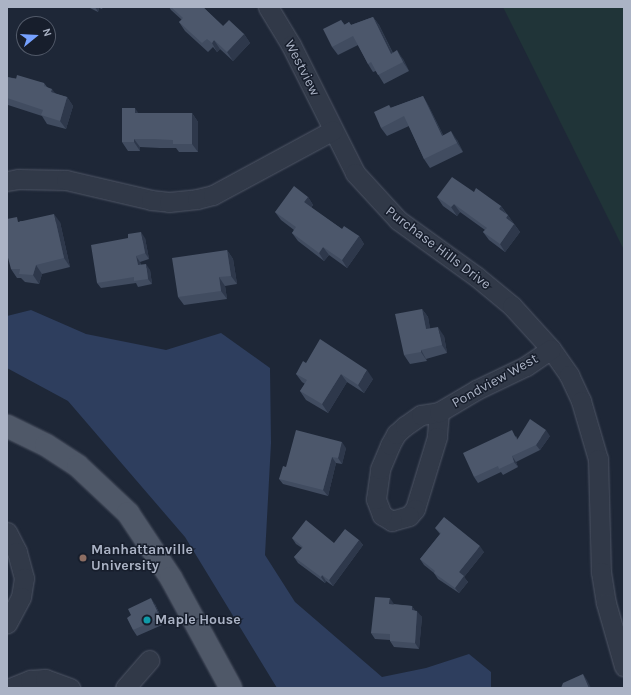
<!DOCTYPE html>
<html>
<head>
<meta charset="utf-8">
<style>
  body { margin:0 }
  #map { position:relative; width:631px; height:695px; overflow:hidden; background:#1e2737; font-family:Karla,sans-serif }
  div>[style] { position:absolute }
  .green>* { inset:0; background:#203438 }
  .water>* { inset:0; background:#2e3e5e }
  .roads { filter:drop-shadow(0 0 1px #4f5666) drop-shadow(0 0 1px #4f5666) }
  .minor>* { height:19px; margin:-9.5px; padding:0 9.5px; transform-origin:9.5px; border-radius:9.5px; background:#313948 }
  .major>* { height:22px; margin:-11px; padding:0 11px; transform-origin:11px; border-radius:11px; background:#4f5868 }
  .wall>* { inset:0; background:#414c60 }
  .shaded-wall>* { inset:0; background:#2e384b }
  .building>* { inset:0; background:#4c576b }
  .dots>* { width:11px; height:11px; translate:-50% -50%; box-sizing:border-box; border:2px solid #171e2c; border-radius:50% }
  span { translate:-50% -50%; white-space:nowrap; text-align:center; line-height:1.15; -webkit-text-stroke:3px #171e2c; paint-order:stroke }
  .street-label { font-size:14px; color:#abb3c5 }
  .poi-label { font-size:14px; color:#abb3c5; font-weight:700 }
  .left { translate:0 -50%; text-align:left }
  .frame { position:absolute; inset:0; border:8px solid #abb3c5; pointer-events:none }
  .north { position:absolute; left:16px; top:16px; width:40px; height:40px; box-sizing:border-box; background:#171e2c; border:1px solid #525a69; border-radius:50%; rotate:72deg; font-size:11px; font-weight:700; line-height:16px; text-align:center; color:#abb3c5 }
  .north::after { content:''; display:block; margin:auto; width:14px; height:18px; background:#76a1ff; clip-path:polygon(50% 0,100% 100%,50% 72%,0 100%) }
</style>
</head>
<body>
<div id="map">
  <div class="green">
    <div style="clip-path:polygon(503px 7px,624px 7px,624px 250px)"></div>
  </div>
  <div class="water">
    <div style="clip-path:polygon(31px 310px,86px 334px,166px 350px,221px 333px,270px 368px,271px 443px,265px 555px,295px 602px,382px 677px,426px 668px,469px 654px,491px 672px,491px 688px,277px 688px,185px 537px,68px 401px,7px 368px,7px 316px)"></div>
  </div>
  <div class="roads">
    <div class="minor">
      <div style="left:268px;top:7px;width:44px;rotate:58.8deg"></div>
      <div style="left:291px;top:45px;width:143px;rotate:63.4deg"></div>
      <div style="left:355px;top:173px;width:64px;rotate:47.5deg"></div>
      <div style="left:398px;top:220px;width:97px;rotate:35.8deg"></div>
      <div style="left:477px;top:277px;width:45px;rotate:39.6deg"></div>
      <div style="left:512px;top:306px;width:58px;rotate:47.8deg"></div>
      <div style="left:551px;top:349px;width:32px;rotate:55deg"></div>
      <div style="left:569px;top:375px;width:29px;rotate:65deg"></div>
      <div style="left:581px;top:401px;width:60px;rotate:73.7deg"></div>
      <div style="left:598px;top:459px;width:113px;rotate:88.5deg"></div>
      <div style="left:601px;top:572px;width:31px;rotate:81deg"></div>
      <div style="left:606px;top:603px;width:66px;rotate:74.1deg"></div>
      <div style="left:7px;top:181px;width:11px;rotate:-10deg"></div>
      <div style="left:18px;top:179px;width:48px;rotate:1.2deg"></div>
      <div style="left:66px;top:180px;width:87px;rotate:13.2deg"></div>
      <div style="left:151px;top:200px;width:18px;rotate:6deg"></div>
      <div style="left:169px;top:202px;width:28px;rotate:-6deg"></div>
      <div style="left:197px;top:199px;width:16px;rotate:-14deg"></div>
      <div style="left:213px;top:195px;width:136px;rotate:-28.4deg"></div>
      <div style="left:439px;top:412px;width:25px;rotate:95deg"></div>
      <div style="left:437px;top:437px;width:75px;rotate:107deg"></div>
      <div style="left:415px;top:509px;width:9px;rotate:131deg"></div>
      <div style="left:409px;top:516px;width:18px;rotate:164deg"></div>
      <div style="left:392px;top:521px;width:12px;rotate:-149deg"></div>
      <div style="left:382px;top:515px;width:17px;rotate:-111deg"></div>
      <div style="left:376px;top:499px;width:30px;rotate:-82deg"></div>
      <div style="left:380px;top:469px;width:26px;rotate:-67deg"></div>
      <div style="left:390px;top:445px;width:13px;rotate:-61deg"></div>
      <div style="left:396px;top:434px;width:12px;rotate:-42deg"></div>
      <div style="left:405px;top:426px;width:19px;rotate:-35deg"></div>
      <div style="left:421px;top:415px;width:18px;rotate:-9deg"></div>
      <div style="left:439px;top:412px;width:43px;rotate:-30.7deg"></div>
      <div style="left:476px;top:390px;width:55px;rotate:-25.6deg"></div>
      <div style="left:526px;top:366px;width:30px;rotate:-34deg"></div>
      <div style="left:7px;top:532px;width:22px;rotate:63deg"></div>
      <div style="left:17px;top:552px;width:27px;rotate:75deg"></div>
      <div style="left:24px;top:578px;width:19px;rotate:99deg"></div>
      <div style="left:21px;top:597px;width:30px;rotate:118deg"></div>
      <div style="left:10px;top:688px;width:22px;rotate:-22deg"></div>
      <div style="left:30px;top:680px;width:15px;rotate:-4deg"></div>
      <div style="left:45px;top:679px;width:27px;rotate:20deg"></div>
      <div style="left:125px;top:688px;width:37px;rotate:-49deg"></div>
    </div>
    <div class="major">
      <div style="left:7px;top:426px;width:43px;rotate:26deg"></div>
      <div style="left:46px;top:445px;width:38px;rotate:33deg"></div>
      <div style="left:78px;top:466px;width:69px;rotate:43.2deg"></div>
      <div style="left:128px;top:513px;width:78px;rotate:56.5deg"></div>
      <div style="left:171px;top:578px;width:125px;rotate:61.4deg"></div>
    </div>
  </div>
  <div class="wall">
    <div style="clip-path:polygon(88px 7px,103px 7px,102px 9px,99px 8px,98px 12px)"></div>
    <div style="clip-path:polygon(169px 7px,203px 7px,223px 26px,244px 34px,250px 43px,233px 61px,220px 49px,217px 52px,213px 47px,208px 52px,185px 31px,179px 22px,182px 20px,171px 10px)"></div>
    <div style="clip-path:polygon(373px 17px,379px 25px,393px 53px,403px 59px,409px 71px,384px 84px,376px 71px,373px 72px,368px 64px,358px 45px,338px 55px,332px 47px,341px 20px,345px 25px,349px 22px,351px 25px)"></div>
    <div style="clip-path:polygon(7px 77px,44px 83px,47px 87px,56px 94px,67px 97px,73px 106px,66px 129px,47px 124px,42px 116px,8px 105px,7px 109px)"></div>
    <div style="clip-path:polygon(423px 96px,428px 105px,443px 135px,457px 140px,463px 152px,430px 168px,424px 159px,409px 126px,387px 136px,381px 128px,389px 105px,391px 108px)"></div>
    <div style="clip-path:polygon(139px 113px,192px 113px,198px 122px,198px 152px,179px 152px,176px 148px,160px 148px,140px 147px,140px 151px,128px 151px,122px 142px)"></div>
    <div style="clip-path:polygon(474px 192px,501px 206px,520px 232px,505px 252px,489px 240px,483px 232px,485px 230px,460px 212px,457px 216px,443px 206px,437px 197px)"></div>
    <div style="clip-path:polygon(308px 197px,313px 205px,311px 208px,342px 229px,359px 236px,364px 244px,347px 268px,329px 255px,324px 261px,298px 241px,292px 233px,294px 230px,281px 220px,275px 212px)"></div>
    <div style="clip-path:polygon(20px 221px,60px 222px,70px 267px,42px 274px,39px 284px,25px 282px,21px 278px,17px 278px,11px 269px)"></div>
    <div style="clip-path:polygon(145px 238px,149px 259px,140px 262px,141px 265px,150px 270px,152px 284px,138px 287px,136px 283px,101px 288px,97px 283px)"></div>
    <div style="clip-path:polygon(227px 250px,233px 259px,237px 284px,225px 286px,227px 299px,184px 305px,178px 297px)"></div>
    <div style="clip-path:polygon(422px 309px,428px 317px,430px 329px,444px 336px,447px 353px,426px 359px,427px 361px,410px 364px,404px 355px)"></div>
    <div style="clip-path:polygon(306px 363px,373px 379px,364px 393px,347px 382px,328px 413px,306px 400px,300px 391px,305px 384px,302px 382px,296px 374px)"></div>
    <div style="clip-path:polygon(516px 436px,518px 440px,550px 436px,540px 450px,516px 462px,518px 467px,503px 475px,501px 472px,478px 483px,474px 477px)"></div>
    <div style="clip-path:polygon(346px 448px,342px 464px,336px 463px,328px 496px,283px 484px,279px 479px,286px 467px)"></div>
    <div style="clip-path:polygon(435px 528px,484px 552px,464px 577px,468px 582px,459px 593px,438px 579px,434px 573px,424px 565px,420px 559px,440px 534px)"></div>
    <div style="clip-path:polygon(292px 538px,334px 543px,359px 540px,363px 545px,333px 586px,326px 581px,325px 583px,298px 563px,294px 557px,302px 548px,296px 544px)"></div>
    <div style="clip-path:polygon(155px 604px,161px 617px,159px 618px,162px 625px,137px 636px,133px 630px)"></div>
    <div style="clip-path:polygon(394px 604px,412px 606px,415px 611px,422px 617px,419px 649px,394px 647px,390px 641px,390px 640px,375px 639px,371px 633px)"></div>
  </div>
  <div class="shaded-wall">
    <div style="clip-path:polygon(95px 7px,98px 7px,99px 8px,98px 12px)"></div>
    <div style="clip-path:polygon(373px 17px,379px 25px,397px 62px,391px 54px)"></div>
    <div style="clip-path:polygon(244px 34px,250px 43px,233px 61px,227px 52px)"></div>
    <div style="clip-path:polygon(214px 40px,220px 49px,217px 52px,212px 43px)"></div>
    <div style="clip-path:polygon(397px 50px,403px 59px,409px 71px,403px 62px)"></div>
    <div style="clip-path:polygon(52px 89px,58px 97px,51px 92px)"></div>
    <div style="clip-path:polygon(423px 96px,428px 105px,448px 145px,442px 136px)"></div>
    <div style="clip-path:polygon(67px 97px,73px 106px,66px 129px,60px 121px)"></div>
    <div style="clip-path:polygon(135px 108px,141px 117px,135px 113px)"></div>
    <div style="clip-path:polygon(192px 113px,198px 122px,198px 152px,192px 144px)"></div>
    <div style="clip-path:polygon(451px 131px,457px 140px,463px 152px,457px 143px)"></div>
    <div style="clip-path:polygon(134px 139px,140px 147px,140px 151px,134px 142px)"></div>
    <div style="clip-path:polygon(308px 197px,313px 205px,309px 210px,304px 202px)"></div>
    <div style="clip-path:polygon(454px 204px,460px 212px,457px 216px,451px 207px)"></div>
    <div style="clip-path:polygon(501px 206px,507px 215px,499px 209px)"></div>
    <div style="clip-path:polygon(54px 214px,60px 222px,70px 267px,64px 258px)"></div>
    <div style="clip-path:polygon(508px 215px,514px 224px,506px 218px)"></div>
    <div style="clip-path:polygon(514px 224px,520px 232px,505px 252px,500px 244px)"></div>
    <div style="clip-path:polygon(141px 232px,145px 238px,149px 259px,145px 253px)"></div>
    <div style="clip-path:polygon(359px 236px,364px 244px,347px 268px,342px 260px)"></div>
    <div style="clip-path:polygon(323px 247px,329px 255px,324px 261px,319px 253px)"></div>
    <div style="clip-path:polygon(227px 250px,233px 259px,237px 284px,231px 276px)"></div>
    <div style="clip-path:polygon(136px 256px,140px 262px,142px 271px,138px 265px)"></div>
    <div style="clip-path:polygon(146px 264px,150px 270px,152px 284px,148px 279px)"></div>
    <div style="clip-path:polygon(36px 265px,42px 274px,39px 284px,33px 275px)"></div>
    <div style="clip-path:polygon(219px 277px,225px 286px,227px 299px,221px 291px)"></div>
    <div style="clip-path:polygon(422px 309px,428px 317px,432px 338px,426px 329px)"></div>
    <div style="clip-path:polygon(438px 327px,444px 336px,447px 353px,442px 345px)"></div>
    <div style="clip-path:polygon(421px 350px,426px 359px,427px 361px,421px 352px)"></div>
    <div style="clip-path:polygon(367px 370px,373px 379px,364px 393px,358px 385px)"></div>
    <div style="clip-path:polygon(341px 374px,347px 382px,328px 413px,322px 404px)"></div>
    <div style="clip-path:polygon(546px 430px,550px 436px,540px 450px,536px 445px)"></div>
    <div style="clip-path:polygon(342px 442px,346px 448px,342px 464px,338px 458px)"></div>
    <div style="clip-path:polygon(512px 456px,516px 462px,518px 467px,514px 462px)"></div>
    <div style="clip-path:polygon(332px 457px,336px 463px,328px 496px,323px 490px)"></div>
    <div style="clip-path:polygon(359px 540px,363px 545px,333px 586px,329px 580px)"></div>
    <div style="clip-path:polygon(480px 546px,484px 552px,464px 577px,468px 582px,459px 593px,455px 588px,459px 572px)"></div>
    <div style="clip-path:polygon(322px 575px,326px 581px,325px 583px,321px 577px)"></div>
    <div style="clip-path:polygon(151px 598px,155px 604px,161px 617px,157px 611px)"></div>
    <div style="clip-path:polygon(390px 598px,394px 604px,389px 604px)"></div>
    <div style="clip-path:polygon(412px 606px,416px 612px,412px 610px)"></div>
    <div style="clip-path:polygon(417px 611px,422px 617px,419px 649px,415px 643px)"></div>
    <div style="clip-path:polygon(155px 612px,159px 618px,162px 625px,158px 619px)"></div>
    <div style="clip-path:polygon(583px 674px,587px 680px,591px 688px,589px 688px)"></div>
  </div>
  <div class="building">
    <div style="clip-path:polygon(171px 7px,203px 7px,223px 26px,229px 20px,244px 34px,227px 52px,214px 40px,212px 43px,207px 39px,202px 43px,179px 22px,183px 18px)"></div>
    <div style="clip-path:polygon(373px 17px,391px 54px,397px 50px,403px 62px,378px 75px,371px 62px,368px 64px,353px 36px,332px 47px,323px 29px,341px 20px,344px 25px,349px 22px,351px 25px)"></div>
    <div style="clip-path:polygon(17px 75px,44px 83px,44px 86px,52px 89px,51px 92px,67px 97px,60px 121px,41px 115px,43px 110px,7px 98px,7px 77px,16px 79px)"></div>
    <div style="clip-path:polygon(423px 96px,442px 136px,451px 131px,457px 143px,424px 159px,404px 116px,381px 128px,374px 112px,389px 105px,390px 108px)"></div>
    <div style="clip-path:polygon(122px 108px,135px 108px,135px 113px,192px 113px,192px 144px,173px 144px,173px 140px,154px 139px,134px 139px,134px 142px,122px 142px)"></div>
    <div style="clip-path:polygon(452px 177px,474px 192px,476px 188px,501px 206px,499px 209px,508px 215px,506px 218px,514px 224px,500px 244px,483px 232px,487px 228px,454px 204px,451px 207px,437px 197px)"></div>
    <div style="clip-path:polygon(294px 186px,308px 197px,304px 202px,342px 229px,344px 226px,359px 236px,342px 260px,323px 247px,319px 253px,292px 233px,296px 227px,275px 212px)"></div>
    <div style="clip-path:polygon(54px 214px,64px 258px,36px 265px,33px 275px,19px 274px,20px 269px,11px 269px,7px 254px,7px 219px,17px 217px,18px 222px)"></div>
    <div style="clip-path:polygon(141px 232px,145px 253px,136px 256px,138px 265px,146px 264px,148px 279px,134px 281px,134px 277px,97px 283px,91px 245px,128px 238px,128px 234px)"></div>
    <div style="clip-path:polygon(227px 250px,231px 276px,219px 277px,221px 291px,178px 297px,172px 258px)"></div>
    <div style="clip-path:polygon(422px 309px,426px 329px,438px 327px,442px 345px,421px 350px,421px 352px,404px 355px,395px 314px)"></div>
    <div style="clip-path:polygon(320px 339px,367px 370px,358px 385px,341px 374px,322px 404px,300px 391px,307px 380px,296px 374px,303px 361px,306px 363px)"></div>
    <div style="clip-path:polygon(530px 419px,546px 430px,536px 445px,512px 456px,514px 462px,499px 469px,498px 466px,474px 477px,463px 453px,512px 430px,517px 440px)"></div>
    <div style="clip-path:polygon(296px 430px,342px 442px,338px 458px,332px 457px,323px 490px,279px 479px,283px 466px,286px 467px)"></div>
    <div style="clip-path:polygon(444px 517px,480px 546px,459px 572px,464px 576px,455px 588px,434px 573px,435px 571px,420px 559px,441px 533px,435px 528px)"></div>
    <div style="clip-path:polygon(306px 520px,334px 543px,345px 529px,359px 540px,329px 580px,322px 575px,321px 577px,294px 557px,303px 547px,292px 538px)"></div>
    <div style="clip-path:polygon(375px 597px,390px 598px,389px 604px,412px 606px,412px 610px,417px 611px,415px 643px,390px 641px,390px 634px,371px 633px)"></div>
    <div style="clip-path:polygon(151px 598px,157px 611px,155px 612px,158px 619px,133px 630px,127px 618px,131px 615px,128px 609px)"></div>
    <div style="clip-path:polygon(583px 674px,589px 688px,561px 688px,563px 683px)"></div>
  </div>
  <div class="dots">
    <div style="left:83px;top:558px;background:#8d6e63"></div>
    <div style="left:147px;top:620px;background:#0f9aa8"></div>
  </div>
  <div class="street-label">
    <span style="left:302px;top:68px;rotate:63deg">Westview</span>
    <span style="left:438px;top:248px;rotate:37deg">Purchase Hills Drive</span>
    <span style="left:495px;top:381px;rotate:-29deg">Pondview West</span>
  </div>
  <div class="poi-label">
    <span class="left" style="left:91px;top:558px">Manhattanville<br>University</span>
    <span class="left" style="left:155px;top:620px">Maple House</span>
  </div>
  <div class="frame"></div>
  <div class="north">N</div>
</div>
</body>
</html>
